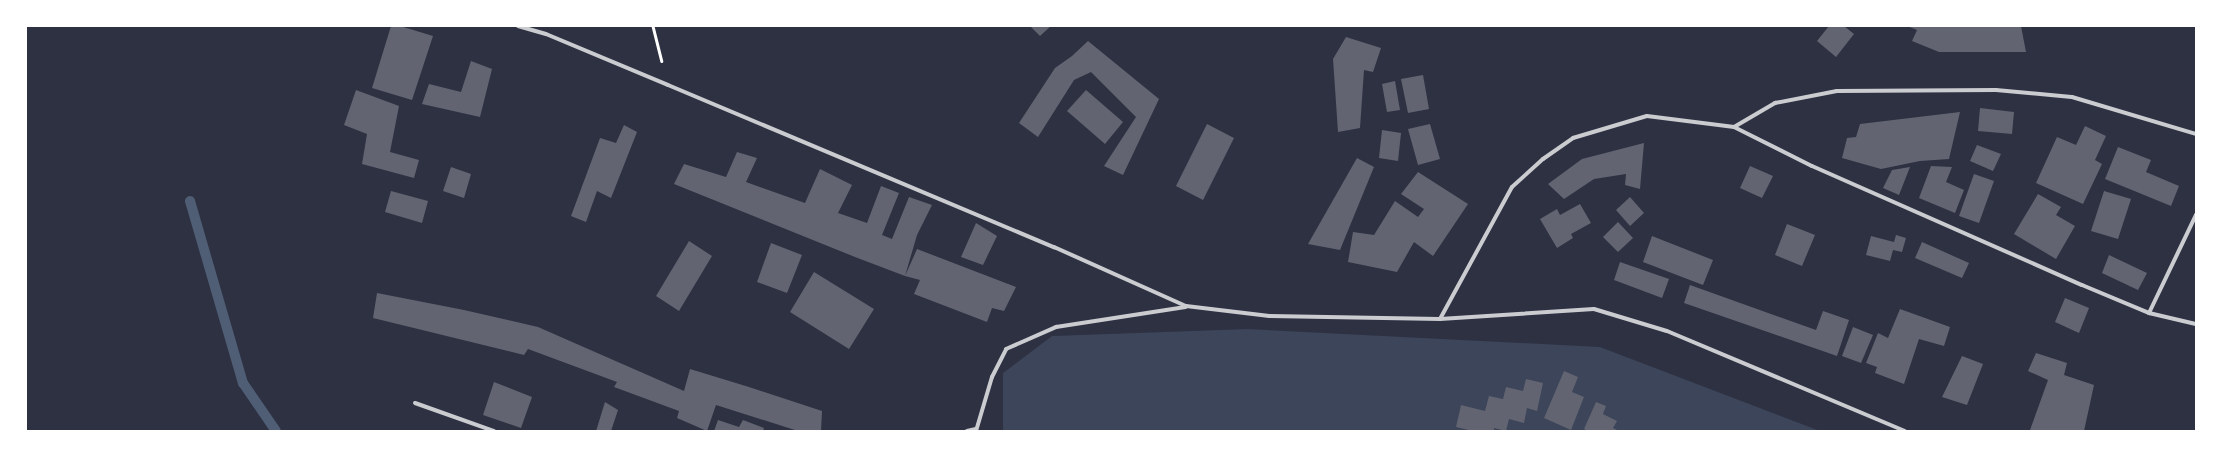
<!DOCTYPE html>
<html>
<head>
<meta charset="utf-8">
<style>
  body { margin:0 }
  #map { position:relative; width:2222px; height:457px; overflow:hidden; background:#2d3142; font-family:Figtree,sans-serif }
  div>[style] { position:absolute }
  .green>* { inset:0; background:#3c4559 }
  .stream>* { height:10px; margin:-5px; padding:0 5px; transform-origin:5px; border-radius:5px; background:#4f5d75 }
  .building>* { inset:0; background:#626471 }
  .path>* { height:2.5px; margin:-1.25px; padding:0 1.25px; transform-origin:1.25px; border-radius:1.25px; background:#fff }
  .minor>* { height:4px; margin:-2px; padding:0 2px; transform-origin:2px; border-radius:2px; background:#caccd0 }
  span { translate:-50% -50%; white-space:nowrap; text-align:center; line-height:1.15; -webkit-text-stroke:3px #fff; paint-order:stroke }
  .frame { position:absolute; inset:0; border:27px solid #fff; pointer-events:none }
</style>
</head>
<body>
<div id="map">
  <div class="green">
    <div style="clip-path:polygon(1248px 329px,1600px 347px,1820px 431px,1003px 431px,1003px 373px,1052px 336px)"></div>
  </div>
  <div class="stream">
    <div style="left:190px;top:201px;width:190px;rotate:73.8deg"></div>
    <div style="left:243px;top:383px;width:58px;rotate:55.5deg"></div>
  </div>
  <div class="building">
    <div style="clip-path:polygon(391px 26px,400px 26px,433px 36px,412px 100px,372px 88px)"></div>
    <div style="clip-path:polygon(1030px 26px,1051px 26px,1040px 36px)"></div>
    <div style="clip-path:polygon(1829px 26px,1844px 26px,1854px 34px,1836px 57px,1817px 41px)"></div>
    <div style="clip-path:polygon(1907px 26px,2021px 26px,2026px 52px,1939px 52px,1912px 41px,1917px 30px)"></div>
    <div style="clip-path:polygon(1346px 37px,1381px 48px,1373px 72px,1364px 70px,1360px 128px,1338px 132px,1333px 59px)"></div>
    <div style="clip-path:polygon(1088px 41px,1159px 99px,1123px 175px,1104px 166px,1136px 117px,1091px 72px,1074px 80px,1038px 137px,1019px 123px,1055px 68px,1072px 56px)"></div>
    <div style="clip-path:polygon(471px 61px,492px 69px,480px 117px,422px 104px,429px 84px,461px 92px)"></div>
    <div style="clip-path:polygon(1423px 75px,1429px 109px,1408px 113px,1401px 79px)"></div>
    <div style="clip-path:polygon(1395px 81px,1400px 110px,1387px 112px,1382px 84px)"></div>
    <div style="clip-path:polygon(356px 90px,399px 106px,390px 152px,419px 160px,414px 178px,362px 164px,367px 134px,344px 125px)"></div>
    <div style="clip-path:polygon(1086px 90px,1123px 122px,1105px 144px,1067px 111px)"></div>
    <div style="clip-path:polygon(1980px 108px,2014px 112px,2012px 134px,1978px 131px)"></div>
    <div style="clip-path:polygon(1960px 112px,1949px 159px,1920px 161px,1881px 169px,1842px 158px,1847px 138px,1856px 137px,1860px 124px)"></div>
    <div style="clip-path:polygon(1207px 124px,1234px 138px,1203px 200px,1176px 186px)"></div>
    <div style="clip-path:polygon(1430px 124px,1440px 159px,1418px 165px,1408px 129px)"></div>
    <div style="clip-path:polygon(624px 125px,637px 132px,611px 198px,597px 191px,586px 222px,571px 216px,600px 138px,616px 143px)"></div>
    <div style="clip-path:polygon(2085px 126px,2106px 136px,2095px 160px,2102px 164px,2083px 204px,2036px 183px,2057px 137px,2076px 145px)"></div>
    <div style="clip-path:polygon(1382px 130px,1401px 133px,1398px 161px,1379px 158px)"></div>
    <div style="clip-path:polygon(1644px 143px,1640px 189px,1625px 185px,1626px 174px,1594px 179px,1564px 199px,1548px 184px,1582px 159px)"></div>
    <div style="clip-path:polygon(1977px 145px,2001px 154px,1993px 171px,1970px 161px)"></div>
    <div style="clip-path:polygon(2118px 147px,2151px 160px,2146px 172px,2179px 186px,2171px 206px,2105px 179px)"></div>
    <div style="clip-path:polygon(737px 152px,757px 158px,746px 182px,805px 203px,820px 169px,852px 185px,838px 213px,867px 223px,881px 186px,899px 193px,882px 235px,892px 239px,909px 197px,932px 205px,917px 235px,905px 276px,917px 249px,1016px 287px,1004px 311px,992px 308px,987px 322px,914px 294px,920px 280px,905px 276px,855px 257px,674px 184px,684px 164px,726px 177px)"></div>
    <div style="clip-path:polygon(1357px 158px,1374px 167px,1340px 250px,1308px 244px)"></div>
    <div style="clip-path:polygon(1750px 166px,1773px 176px,1762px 198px,1740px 188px)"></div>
    <div style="clip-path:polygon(1931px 166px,1952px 167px,1946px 182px,1964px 190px,1955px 213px,1919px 198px)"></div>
    <div style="clip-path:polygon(451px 167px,471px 174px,464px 198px,443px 191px)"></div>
    <div style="clip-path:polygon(1910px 167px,1899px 195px,1883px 188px,1892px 170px)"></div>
    <div style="clip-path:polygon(1418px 172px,1468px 204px,1433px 256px,1414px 242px,1397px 272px,1348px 262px,1353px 232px,1374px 235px,1395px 201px,1418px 217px,1424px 209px,1401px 194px)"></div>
    <div style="clip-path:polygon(1974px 174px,1994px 181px,1979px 223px,1959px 216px)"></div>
    <div style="clip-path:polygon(391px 191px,428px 201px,422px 223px,385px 212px)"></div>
    <div style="clip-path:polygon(2104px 191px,2131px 199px,2118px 239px,2091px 231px)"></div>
    <div style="clip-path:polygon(2038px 194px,2061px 207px,2056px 215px,2075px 226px,2056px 259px,2014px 234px)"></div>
    <div style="clip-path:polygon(1630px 197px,1644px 213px,1630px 226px,1616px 210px)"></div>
    <div style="clip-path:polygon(1580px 204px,1591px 223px,1571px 234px,1573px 238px,1557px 248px,1540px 219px,1557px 209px,1560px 215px)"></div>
    <div style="clip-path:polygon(1618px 222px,1633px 238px,1618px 252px,1603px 237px)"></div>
    <div style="clip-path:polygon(976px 223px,997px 236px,983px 265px,961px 257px)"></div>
    <div style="clip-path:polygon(1787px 224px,1815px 235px,1802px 266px,1775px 255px)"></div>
    <div style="clip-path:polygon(1896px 235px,1906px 238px,1902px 252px,1893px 250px,1890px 261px,1866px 255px,1871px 236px,1894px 242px)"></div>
    <div style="clip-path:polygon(1652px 236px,1713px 260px,1703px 285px,1643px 262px)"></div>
    <div style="clip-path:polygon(689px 241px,712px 256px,679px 311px,656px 296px)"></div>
    <div style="clip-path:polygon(1922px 242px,1969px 263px,1962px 278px,1915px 258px)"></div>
    <div style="clip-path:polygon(771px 243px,802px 255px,787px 293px,757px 282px)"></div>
    <div style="clip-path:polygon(2109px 255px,2147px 273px,2138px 290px,2102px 273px)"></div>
    <div style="clip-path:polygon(1620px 262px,1669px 279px,1662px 298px,1614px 280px)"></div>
    <div style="clip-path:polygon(814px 272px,874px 309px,849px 349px,790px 312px)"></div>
    <div style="clip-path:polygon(1690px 285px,1816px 330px,1823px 311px,1849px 320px,1837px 356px,1684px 303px)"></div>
    <div style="clip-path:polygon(377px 293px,464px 310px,538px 327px,684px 391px,690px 369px,749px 387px,822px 411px,821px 431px,798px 431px,716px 405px,707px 431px,677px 418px,679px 411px,614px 387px,617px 382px,528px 349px,524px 355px,373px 318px)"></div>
    <div style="clip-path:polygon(2065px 298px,2089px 308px,2079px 333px,2055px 322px)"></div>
    <div style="clip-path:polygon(1900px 309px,1950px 327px,1944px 346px,1919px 339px,1904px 384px,1875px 373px,1877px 367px,1866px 363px,1878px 333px,1888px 338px)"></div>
    <div style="clip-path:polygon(1853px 327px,1873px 335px,1861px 363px,1842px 356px)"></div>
    <div style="clip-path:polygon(2036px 353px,2067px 363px,2064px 375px,2094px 385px,2084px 431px,2030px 430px,2048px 380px,2028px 371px)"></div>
    <div style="clip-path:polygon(1962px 356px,1983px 364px,1967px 405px,1942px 397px)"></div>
    <div style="clip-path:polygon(1564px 371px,1578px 377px,1572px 392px,1584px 397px,1571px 430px,1544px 418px)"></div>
    <div style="clip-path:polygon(1526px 379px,1543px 383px,1537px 411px,1527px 408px,1524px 423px,1509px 419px,1506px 431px,1494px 428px,1494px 431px,1473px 431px,1456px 427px,1461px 405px,1485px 411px,1489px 396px,1503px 399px,1506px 387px,1523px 391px)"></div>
    <div style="clip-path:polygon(494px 382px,532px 397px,521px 428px,483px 415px)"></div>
    <div style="clip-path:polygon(605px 402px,618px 410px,611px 431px,596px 431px)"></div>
    <div style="clip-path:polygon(1596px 402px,1606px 406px,1603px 414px,1617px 421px,1613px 428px,1619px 431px,1588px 431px,1584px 429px)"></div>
    <div style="clip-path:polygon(718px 420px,739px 427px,743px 420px,764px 428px,763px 431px,714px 431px)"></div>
  </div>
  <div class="path">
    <div style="left:653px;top:26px;width:36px;rotate:76deg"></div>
  </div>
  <div class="minor">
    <div style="left:518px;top:26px;width:29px;rotate:16deg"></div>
    <div style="left:546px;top:34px;width:132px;rotate:22.7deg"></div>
    <div style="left:668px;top:85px;width:419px;rotate:22.8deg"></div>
    <div style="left:1054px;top:247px;width:145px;rotate:24.1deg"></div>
    <div style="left:1186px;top:306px;width:84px;rotate:6.9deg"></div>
    <div style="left:1269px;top:316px;width:171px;rotate:1deg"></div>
    <div style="left:1440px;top:319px;width:154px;rotate:-3.7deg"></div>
    <div style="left:1594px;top:309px;width:76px;rotate:16.8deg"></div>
    <div style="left:1667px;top:331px;width:258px;rotate:22.8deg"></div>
    <div style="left:1734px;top:127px;width:48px;rotate:-30.3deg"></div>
    <div style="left:1775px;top:103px;width:63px;rotate:-11deg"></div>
    <div style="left:1837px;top:91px;width:159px;rotate:-0.4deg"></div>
    <div style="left:1996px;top:90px;width:76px;rotate:5.3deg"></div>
    <div style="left:2072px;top:97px;width:129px;rotate:16.6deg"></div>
    <div style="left:2149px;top:313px;width:109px;rotate:-64.4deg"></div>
    <div style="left:1440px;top:319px;width:150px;rotate:-61.4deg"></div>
    <div style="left:1512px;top:187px;width:42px;rotate:-42.1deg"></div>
    <div style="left:1543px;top:159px;width:37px;rotate:-35deg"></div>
    <div style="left:1573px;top:138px;width:77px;rotate:-16.6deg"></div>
    <div style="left:1647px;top:116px;width:88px;rotate:7.2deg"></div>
    <div style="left:1734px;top:127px;width:87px;rotate:26.6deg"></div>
    <div style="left:1812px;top:166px;width:295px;rotate:23.8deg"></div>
    <div style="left:2082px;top:285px;width:73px;rotate:22.7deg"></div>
    <div style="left:2149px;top:313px;width:48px;rotate:13.2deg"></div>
    <div style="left:415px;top:403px;width:84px;rotate:19.5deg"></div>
    <div style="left:967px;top:431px;width:9px;rotate:-13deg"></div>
    <div style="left:976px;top:431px;width:56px;rotate:-73.5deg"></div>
    <div style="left:992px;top:377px;width:31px;rotate:-63deg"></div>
    <div style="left:1006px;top:349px;width:55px;rotate:-23.7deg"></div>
    <div style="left:1056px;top:327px;width:131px;rotate:-8.8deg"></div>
  </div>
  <div class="frame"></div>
</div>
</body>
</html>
